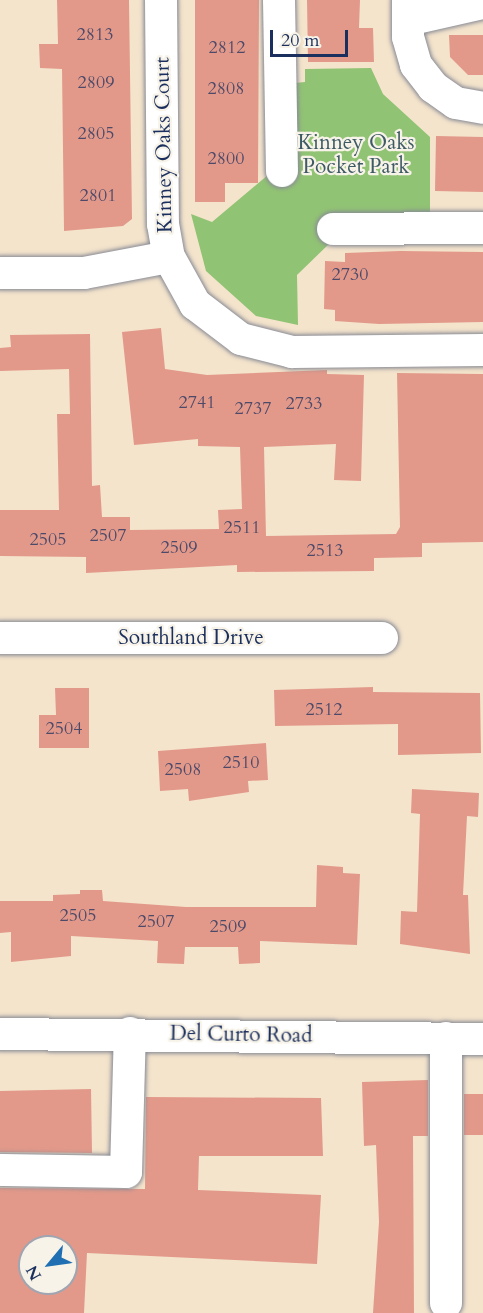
<!DOCTYPE html>
<html>
<head>
<meta charset="utf-8">
<style>
  body { margin:0 }
  #map { position:relative; width:483px; height:1313px; overflow:hidden; background:#f4e4cc; font-family:Cardo,serif }
  div>[style] { position:absolute }
  .green>* { inset:0; background:#91c374 }
  .building>* { inset:0; background:#e2998a }
  .roads { filter:drop-shadow(0 0 2px #888a95) drop-shadow(0 0 2px #888a95) }
  .minor>* { height:32px; margin:-16px; padding:0 16px; transform-origin:16px; border-radius:16px; background:#fff }
  span { translate:-50% -50%; white-space:nowrap; text-align:center; line-height:1.15; -webkit-text-stroke:4.5px #f7f3e8; paint-order:stroke }
  .number-label { font-size:18px; color:#4d4a69 }
  .number-label span { -webkit-text-stroke-width:0 }
  .park-label { font-size:21px; color:#3e5b65 }
  .street-label { font-size:21px; color:#1b2f5e }
  .north { position:absolute; left:18px; top:1235px; width:60px; height:60px; box-sizing:border-box; background:#f7f3e8; border:2px solid #9fa5b1; border-radius:50%; rotate:241deg; font-size:16px; font-weight:700; line-height:24px; text-align:center; color:#1b2f5e }
  .north::after { content:''; display:block; margin:auto; width:21px; height:27px; background:#1f6fb2; clip-path:polygon(50% 0,100% 100%,50% 72%,0 100%) }
  .scale { position:absolute; left:270px; top:30px; width:78px; height:27px; box-sizing:border-box; border:3px solid #1b2f5e; border-top:0; padding-left:8px; font-size:18px; line-height:21px; white-space:nowrap; color:#1b2f5e; -webkit-text-stroke:4px #f7f3e8; paint-order:stroke }
</style>
</head>
<body>
<div id="map">
  <div class="green">
    <div style="clip-path:polygon(371px 68px,383px 94px,430px 137px,430px 215px,332px 241px,297px 275px,298px 325px,256px 316px,206px 271px,191px 214px,212px 222px,275px 169px,295px 83px,305px 82px,305px 69px)"></div>
  </div>
  <div class="building">
    <div style="clip-path:polygon(57px 0,129px 0,132px 219px,123px 226px,64px 231px,62px 69px,40px 68px,39px 44px,58px 44px)"></div>
    <div style="clip-path:polygon(195px 0,259px 0,258px 183px,225px 183px,225px 202px,195px 202px)"></div>
    <div style="clip-path:polygon(307px 0,360px 0,359px 28px,373px 28px,374px 62px,308px 62px)"></div>
    <div style="clip-path:polygon(449px 35px,483px 35px,483px 75px,468px 75px,450px 57px)"></div>
    <div style="clip-path:polygon(436px 136px,483px 137px,483px 192px,435px 191px)"></div>
    <div style="clip-path:polygon(400px 251px,483px 252px,483px 322px,379px 324px,335px 321px,335px 310px,324px 309px,325px 261px,345px 262px,345px 253px)"></div>
    <div style="clip-path:polygon(161px 328px,165px 369px,207px 375px,327px 370px,327px 374px,364px 375px,361px 481px,334px 480px,336px 444px,264px 447px,266px 536px,396px 534px,400px 527px,397px 373px,483px 374px,483px 542px,422px 543px,422px 557px,374px 558px,374px 571px,237px 572px,237px 565px,86px 573px,86px 557px,0 556px,0 510px,59px 510px,57px 414px,70px 414px,69px 369px,0 371px,0 348px,11px 347px,10px 335px,90px 334px,92px 486px,100px 485px,102px 517px,130px 517px,130px 530px,219px 529px,218px 510px,242px 509px,240px 447px,198px 446px,198px 439px,134px 445px,122px 332px)"></div>
    <div style="clip-path:polygon(373px 687px,373px 692px,480px 693px,481px 753px,398px 755px,398px 724px,275px 726px,274px 690px)"></div>
    <div style="clip-path:polygon(55px 688px,89px 688px,89px 748px,39px 748px,39px 715px,56px 715px)"></div>
    <div style="clip-path:polygon(266px 743px,268px 780px,248px 781px,249px 792px,189px 801px,188px 789px,160px 791px,158px 751px)"></div>
    <div style="clip-path:polygon(412px 789px,479px 793px,478px 817px,467px 816px,463px 895px,468px 895px,470px 954px,400px 944px,401px 911px,417px 912px,420px 814px,411px 813px)"></div>
    <div style="clip-path:polygon(317px 865px,343px 867px,343px 873px,360px 874px,357px 945px,260px 941px,260px 963px,239px 964px,238px 947px,185px 947px,184px 964px,157px 963px,158px 941px,71px 936px,71px 956px,11px 962px,11px 932px,0 933px,0 901px,53px 901px,53px 895px,80px 894px,80px 890px,102px 890px,103px 901px,186px 907px,316px 907px)"></div>
    <div style="clip-path:polygon(428px 1080px,428px 1136px,413px 1136px,414px 1313px,373px 1313px,379px 1222px,376px 1145px,364px 1146px,362px 1082px)"></div>
    <div style="clip-path:polygon(91px 1089px,92px 1153px,0 1152px,0 1091px)"></div>
    <div style="clip-path:polygon(464px 1094px,483px 1094px,483px 1135px,464px 1135px)"></div>
    <div style="clip-path:polygon(evenodd,146px 1097px,321px 1098px,323px 1156px,199px 1156px,198px 1190px,321px 1195px,317px 1264px,87px 1253px,84px 1313px,0 1313px,0 1188px,145px 1189px,146px 1097px,30px 1247px,66px 1247px,66px 1283px,30px 1283px,30px 1247px)"></div>
  </div>
  <div class="roads">
    <div class="minor">
      <div style="left:161px;top:0;width:224px;rotate:89.5deg"></div>
      <div style="left:163px;top:224px;width:34px;rotate:80deg"></div>
      <div style="left:169px;top:257px;width:54px;rotate:61deg"></div>
      <div style="left:195px;top:304px;width:58px;rotate:37.3deg"></div>
      <div style="left:241px;top:339px;width:53px;rotate:14.3deg"></div>
      <div style="left:292px;top:352px;width:191px;rotate:-0.6deg"></div>
      <div style="left:279px;top:0;width:171px;rotate:89deg"></div>
      <div style="left:408px;top:0;width:37px;rotate:90deg"></div>
      <div style="left:408px;top:37px;width:29px;rotate:74deg"></div>
      <div style="left:416px;top:65px;width:28px;rotate:52deg"></div>
      <div style="left:433px;top:87px;width:28px;rotate:35deg"></div>
      <div style="left:456px;top:103px;width:27px;rotate:10deg"></div>
      <div style="left:408px;top:20px;width:77px;rotate:-12.8deg"></div>
      <div style="left:333px;top:229px;width:150px;rotate:-0.4deg"></div>
      <div style="left:0;top:273px;width:84px"></div>
      <div style="left:84px;top:273px;width:86px;rotate:-10.7deg"></div>
      <div style="left:0;top:638px;width:382px"></div>
      <div style="left:0;top:1034px;width:483px;rotate:0.6deg"></div>
      <div style="left:0;top:1170px;width:126px;rotate:0.9deg"></div>
      <div style="left:126px;top:1172px;width:139px;rotate:-88.4deg"></div>
      <div style="left:446px;top:1303px;width:265px;rotate:-90deg"></div>
    </div>
  </div>
  <div class="number-label">
    <span style="left:95px;top:35px">2813</span>
    <span style="left:227px;top:48px">2812</span>
    <span style="left:96px;top:83px">2809</span>
    <span style="left:226px;top:89px">2808</span>
    <span style="left:96px;top:134px">2805</span>
    <span style="left:226px;top:159px">2800</span>
    <span style="left:98px;top:196px">2801</span>
    <span style="left:350px;top:275px">2730</span>
    <span style="left:197px;top:403px">2741</span>
    <span style="left:304px;top:404px">2733</span>
    <span style="left:253px;top:409px">2737</span>
    <span style="left:242px;top:528px">2511</span>
    <span style="left:108px;top:536px">2507</span>
    <span style="left:48px;top:540px">2505</span>
    <span style="left:179px;top:548px">2509</span>
    <span style="left:325px;top:551px">2513</span>
    <span style="left:324px;top:710px">2512</span>
    <span style="left:64px;top:729px">2504</span>
    <span style="left:241px;top:763px">2510</span>
    <span style="left:183px;top:770px">2508</span>
    <span style="left:78px;top:916px">2505</span>
    <span style="left:156px;top:922px">2507</span>
    <span style="left:228px;top:927px">2509</span>
  </div>
  <div class="park-label">
    <span style="left:356px;top:155px">Kinney Oaks<br>Pocket Park</span>
  </div>
  <div class="street-label">
    <span style="left:164px;top:145px;rotate:-91deg">Kinney Oaks Court</span>
    <span style="left:191px;top:638px">Southland Drive</span>
    <span style="left:241px;top:1035px;rotate:1deg">Del Curto Road</span>
  </div>
  <div class="north">N</div>
  <div class="scale">20 m</div>
</div>
</body>
</html>
